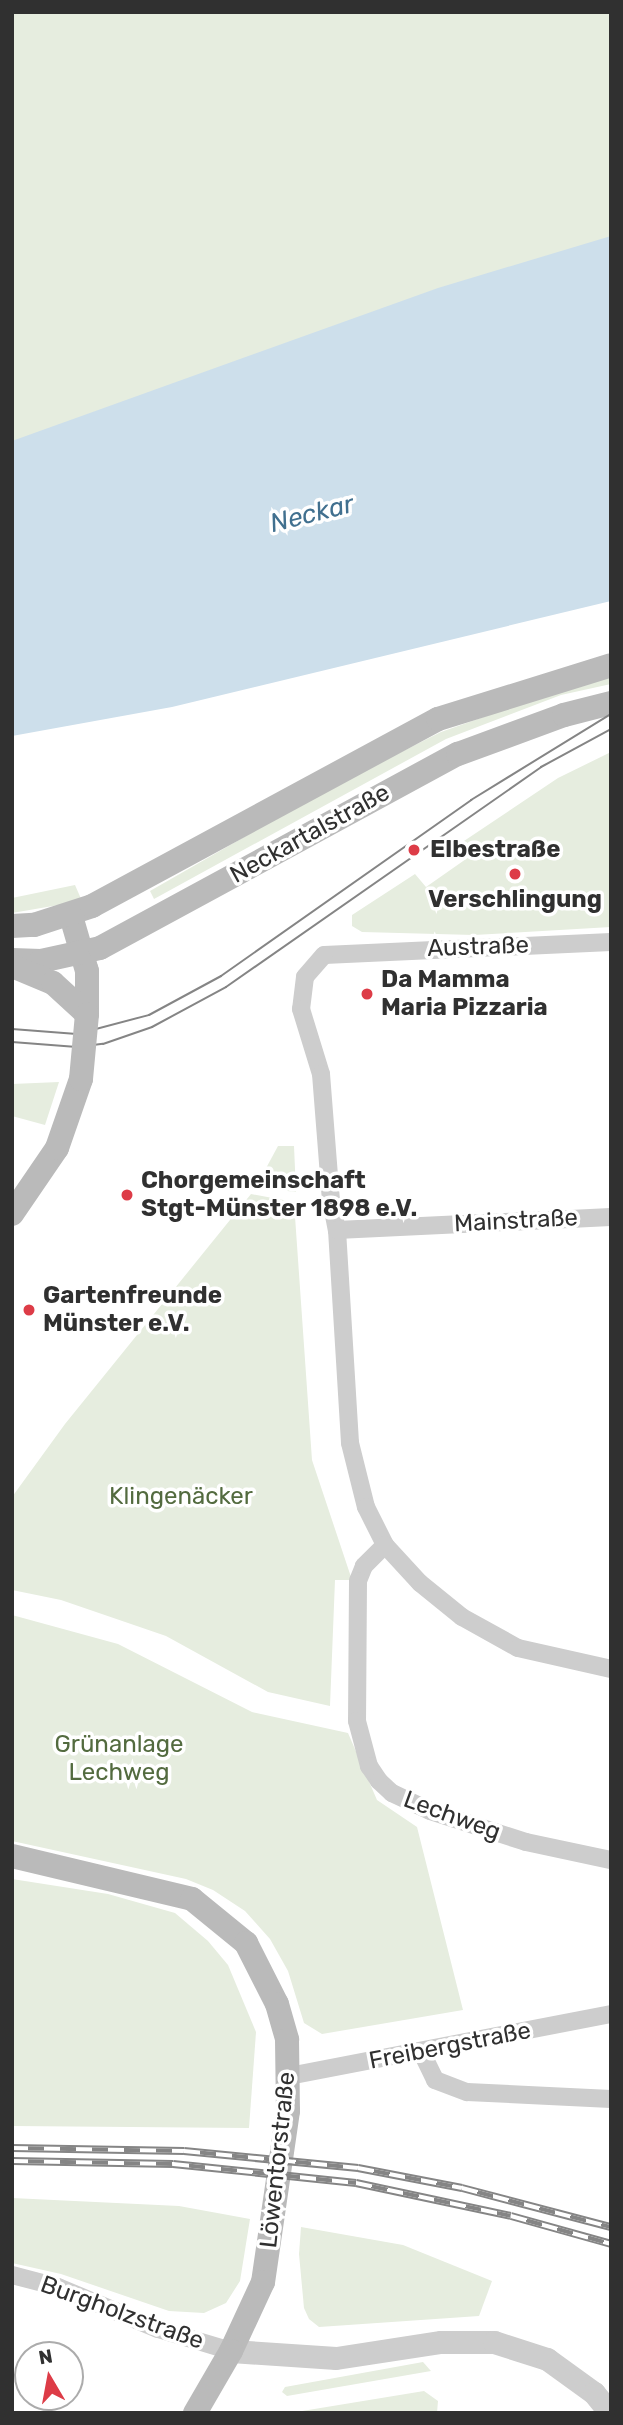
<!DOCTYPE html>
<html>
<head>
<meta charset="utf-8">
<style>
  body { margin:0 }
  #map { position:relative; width:623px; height:2425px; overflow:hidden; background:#fff; font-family:Rubik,sans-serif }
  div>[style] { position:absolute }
  .green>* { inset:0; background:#e6eddf }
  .water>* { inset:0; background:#cddfeb }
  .minor>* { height:18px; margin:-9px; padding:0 9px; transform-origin:9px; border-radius:9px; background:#cdcdcd }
  .tertiary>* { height:23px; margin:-11.5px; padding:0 11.5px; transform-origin:11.5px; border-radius:11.5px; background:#cdcdcd }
  .secondary>* { height:24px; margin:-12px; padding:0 12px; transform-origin:12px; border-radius:12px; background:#bababa }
  .tram>* { height:2px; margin:-1px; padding:0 1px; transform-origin:1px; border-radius:1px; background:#858585 }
  .rail>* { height:8px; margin-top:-4px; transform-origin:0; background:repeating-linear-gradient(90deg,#fff 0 16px,#858585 0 32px); box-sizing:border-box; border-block:2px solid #858585 }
  .secondary-bridge>* { height:24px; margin:-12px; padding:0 12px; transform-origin:12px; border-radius:12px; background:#bababa }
  .dots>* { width:19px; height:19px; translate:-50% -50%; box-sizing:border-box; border:4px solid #fff; border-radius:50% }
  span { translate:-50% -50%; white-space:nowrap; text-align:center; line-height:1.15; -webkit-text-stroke:7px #fff; paint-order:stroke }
  .street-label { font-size:24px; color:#303030 }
  .poi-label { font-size:24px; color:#303030; font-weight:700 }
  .left { translate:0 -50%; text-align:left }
  .park-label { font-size:24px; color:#536b3f }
  .water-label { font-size:26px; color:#41708f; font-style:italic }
  .frame { position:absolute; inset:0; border:14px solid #303030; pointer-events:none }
  .north { position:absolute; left:14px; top:2341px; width:70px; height:70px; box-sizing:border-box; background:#fff; border:2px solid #acacac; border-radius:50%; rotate:350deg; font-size:19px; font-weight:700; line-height:28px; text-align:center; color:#303030 }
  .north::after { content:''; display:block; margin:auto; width:24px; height:32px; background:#dd3c47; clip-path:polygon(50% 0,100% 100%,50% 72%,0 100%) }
</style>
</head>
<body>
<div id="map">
  <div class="green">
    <div style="clip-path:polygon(12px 12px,611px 12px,611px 250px,12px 452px)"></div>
    <div style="clip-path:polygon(611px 672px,611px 684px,561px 695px,446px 739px,154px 899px,150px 891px,337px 784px,441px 732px)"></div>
    <div style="clip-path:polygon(611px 752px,611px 927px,474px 935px,362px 932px,352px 926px,352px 915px,415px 874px,426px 887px,466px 859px,458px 845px,558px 778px)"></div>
    <div style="clip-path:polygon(75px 885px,82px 901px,12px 913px,12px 898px)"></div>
    <div style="clip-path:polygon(59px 1082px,45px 1125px,12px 1116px,12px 1084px)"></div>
    <div style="clip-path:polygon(278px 1146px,294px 1146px,296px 1192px,262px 1188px,258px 1183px)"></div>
    <div style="clip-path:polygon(251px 1194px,294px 1202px,312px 1460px,352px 1580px,335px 1580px,330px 1706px,268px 1692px,166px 1636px,61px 1600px,12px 1590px,12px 1497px,65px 1424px)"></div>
    <div style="clip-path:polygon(12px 1615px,118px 1644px,252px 1712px,348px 1733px,377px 1800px,417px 1827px,463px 2010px,322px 2034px,304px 2023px,288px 1971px,270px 1939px,245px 1911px,213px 1890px,186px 1879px,12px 1841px)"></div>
    <div style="clip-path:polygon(12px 1879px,108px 1894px,175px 1913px,208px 1941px,228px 1965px,256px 2032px,249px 2128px,12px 2126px)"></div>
    <div style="clip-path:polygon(12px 2198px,179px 2206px,250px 2219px,240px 2281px,226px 2303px,204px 2313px,169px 2311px,61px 2274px,12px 2263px)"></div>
    <div style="clip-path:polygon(301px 2227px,403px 2245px,492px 2281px,479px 2316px,319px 2327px,309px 2319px,304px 2308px,299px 2254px)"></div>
    <div style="clip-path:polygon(423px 2362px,431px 2371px,287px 2396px,282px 2392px,285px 2387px)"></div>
    <div style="clip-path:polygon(424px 2391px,438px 2401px,437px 2413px,290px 2413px)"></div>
  </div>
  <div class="water">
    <div style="clip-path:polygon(611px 236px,611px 601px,172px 707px,12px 736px,12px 441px,438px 288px)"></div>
  </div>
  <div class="minor">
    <div style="left:611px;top:942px;width:287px;rotate:177.4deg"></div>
    <div style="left:324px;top:955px;width:29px;rotate:131deg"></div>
    <div style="left:305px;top:977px;width:32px;rotate:97deg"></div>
    <div style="left:301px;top:1009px;width:68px;rotate:72.9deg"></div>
    <div style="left:321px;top:1074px;width:126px;rotate:85.5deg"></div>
    <div style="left:331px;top:1200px;width:31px;rotate:79deg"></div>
    <div style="left:337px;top:1230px;width:213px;rotate:86.5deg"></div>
    <div style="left:350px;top:1443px;width:66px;rotate:76deg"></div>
    <div style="left:366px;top:1507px;width:42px;rotate:63.4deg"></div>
    <div style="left:385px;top:1545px;width:52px;rotate:47.4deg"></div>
    <div style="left:420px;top:1583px;width:54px;rotate:39deg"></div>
    <div style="left:462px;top:1617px;width:64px;rotate:29deg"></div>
    <div style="left:518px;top:1648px;width:95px;rotate:12.7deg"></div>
    <div style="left:337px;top:1230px;width:274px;rotate:-2.7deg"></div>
    <div style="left:385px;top:1545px;width:30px;rotate:135deg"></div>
    <div style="left:364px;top:1566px;width:16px;rotate:112deg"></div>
    <div style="left:358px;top:1581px;width:140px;rotate:90.4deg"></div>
    <div style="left:357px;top:1721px;width:47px;rotate:75.1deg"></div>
    <div style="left:369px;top:1766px;width:18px;rotate:56deg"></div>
    <div style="left:379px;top:1781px;width:18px;rotate:43deg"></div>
    <div style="left:392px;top:1793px;width:42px;rotate:25.3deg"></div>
    <div style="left:430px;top:1811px;width:101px;rotate:17.9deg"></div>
    <div style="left:526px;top:1842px;width:87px;rotate:12deg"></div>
    <div style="left:422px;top:2053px;width:30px;rotate:64deg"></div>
    <div style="left:435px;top:2080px;width:34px;rotate:21deg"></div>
    <div style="left:467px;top:2092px;width:144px;rotate:2.8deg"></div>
    <div style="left:289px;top:2076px;width:328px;rotate:-10.9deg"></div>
    <div style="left:12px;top:2275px;width:48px;rotate:14.6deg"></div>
    <div style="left:58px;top:2287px;width:108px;rotate:22.8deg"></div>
    <div style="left:158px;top:2329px;width:76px;rotate:16.8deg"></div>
  </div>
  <div class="tertiary">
    <div style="left:231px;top:2351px;width:105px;rotate:3.8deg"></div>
    <div style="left:336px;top:2358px;width:106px;rotate:-8.7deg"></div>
    <div style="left:441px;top:2342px;width:53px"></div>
    <div style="left:494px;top:2342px;width:56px;rotate:17.8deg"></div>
    <div style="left:547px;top:2359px;width:58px;rotate:35.9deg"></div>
    <div style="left:594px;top:2393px;width:26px;rotate:51deg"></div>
  </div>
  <div class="secondary">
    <div style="left:71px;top:916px;width:57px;rotate:73.8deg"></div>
    <div style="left:87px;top:971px;width:43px;rotate:90deg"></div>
    <div style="left:12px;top:926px;width:22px;rotate:-3deg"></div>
    <div style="left:34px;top:925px;width:61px;rotate:-18.1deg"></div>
    <div style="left:92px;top:906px;width:393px;rotate:-28.4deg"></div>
    <div style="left:438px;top:719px;width:181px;rotate:-17.3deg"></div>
    <div style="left:12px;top:960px;width:29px;rotate:2deg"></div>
    <div style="left:41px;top:961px;width:60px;rotate:-12.4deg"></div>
    <div style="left:100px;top:948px;width:407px;rotate:-28.5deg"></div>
    <div style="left:458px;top:754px;width:113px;rotate:-20.2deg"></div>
    <div style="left:564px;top:715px;width:49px;rotate:-14.3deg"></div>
    <div style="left:12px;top:966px;width:44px;rotate:22.5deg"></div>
    <div style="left:53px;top:983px;width:46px;rotate:42.4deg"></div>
    <div style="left:12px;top:1214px;width:80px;rotate:-55.7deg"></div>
    <div style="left:57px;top:1148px;width:73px;rotate:-70.8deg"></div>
    <div style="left:12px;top:1856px;width:185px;rotate:13.4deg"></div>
    <div style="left:192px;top:1899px;width:70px;rotate:39.2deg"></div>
    <div style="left:246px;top:1943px;width:68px;rotate:63.1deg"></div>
    <div style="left:277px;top:2004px;width:37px;rotate:74deg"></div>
    <div style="left:287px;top:2040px;width:71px;rotate:89.2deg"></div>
    <div style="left:288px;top:2111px;width:173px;rotate:98.3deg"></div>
    <div style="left:263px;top:2282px;width:76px;rotate:114.9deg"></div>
    <div style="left:231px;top:2351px;width:72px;rotate:120.1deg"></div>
  </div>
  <div class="tram">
    <div style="left:12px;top:1029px;width:65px;rotate:4.4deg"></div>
    <div style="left:77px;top:1034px;width:74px;rotate:-14.8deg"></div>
    <div style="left:149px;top:1015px;width:82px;rotate:-28.4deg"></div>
    <div style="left:221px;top:976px;width:306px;rotate:-35.1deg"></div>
    <div style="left:471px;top:800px;width:164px;rotate:-31.6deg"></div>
    <div style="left:12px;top:1042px;width:65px;rotate:4.4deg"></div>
    <div style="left:77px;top:1047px;width:26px;rotate:-7deg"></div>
    <div style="left:103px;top:1044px;width:52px;rotate:-19.1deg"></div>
    <div style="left:152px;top:1027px;width:84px;rotate:-28.4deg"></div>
    <div style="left:226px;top:987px;width:384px;rotate:-34.9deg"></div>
    <div style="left:541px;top:767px;width:80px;rotate:-28.5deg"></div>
  </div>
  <div class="rail">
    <div style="left:12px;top:2148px;width:172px;rotate:1deg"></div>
    <div style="left:184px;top:2151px;width:175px;rotate:5.6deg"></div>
    <div style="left:358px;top:2168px;width:106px;rotate:10.9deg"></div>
    <div style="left:462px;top:2188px;width:154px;rotate:14.7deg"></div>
    <div style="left:12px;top:2161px;width:161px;rotate:1.1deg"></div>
    <div style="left:173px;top:2164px;width:184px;rotate:5.9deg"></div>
    <div style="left:356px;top:2183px;width:158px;rotate:12deg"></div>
    <div style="left:511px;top:2216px;width:104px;rotate:15.6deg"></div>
  </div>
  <div class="secondary-bridge">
    <div style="left:81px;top:1079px;width:65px;rotate:-84.7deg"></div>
  </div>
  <div class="dots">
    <div style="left:414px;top:850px;background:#dd3c47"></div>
    <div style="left:515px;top:874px;background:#dd3c47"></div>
    <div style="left:367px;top:994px;background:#dd3c47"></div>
    <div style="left:127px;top:1195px;background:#dd3c47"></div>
    <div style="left:29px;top:1310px;background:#dd3c47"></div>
  </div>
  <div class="street-label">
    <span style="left:310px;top:834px;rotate:-29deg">Neckartalstraße</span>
    <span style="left:478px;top:947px;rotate:-2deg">Austraße</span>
    <span style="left:516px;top:1221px;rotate:-3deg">Mainstraße</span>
    <span style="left:452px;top:1816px;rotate:20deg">Lechweg</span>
    <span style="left:450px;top:2046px;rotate:-11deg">Freibergstraße</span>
    <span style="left:278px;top:2160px;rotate:-84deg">Löwentorstraße</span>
    <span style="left:122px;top:2313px;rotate:20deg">Burgholzstraße</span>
  </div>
  <div class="poi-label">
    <span class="left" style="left:430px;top:850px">Elbestraße</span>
    <span style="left:515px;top:900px">Verschlingung</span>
    <span class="left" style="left:381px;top:994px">Da Mamma<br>Maria Pizzaria</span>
    <span class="left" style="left:141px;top:1195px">Chorgemeinschaft<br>Stgt-Münster 1898 e.V.</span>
    <span class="left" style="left:43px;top:1310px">Gartenfreunde<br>Münster e.V.</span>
  </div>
  <div class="park-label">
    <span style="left:181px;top:1497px">Klingenäcker</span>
    <span style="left:119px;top:1759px">Grünanlage<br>Lechweg</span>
  </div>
  <div class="water-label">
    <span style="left:312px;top:514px;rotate:-14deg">Neckar</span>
  </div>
  <div class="frame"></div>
  <div class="north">N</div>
</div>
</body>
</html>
